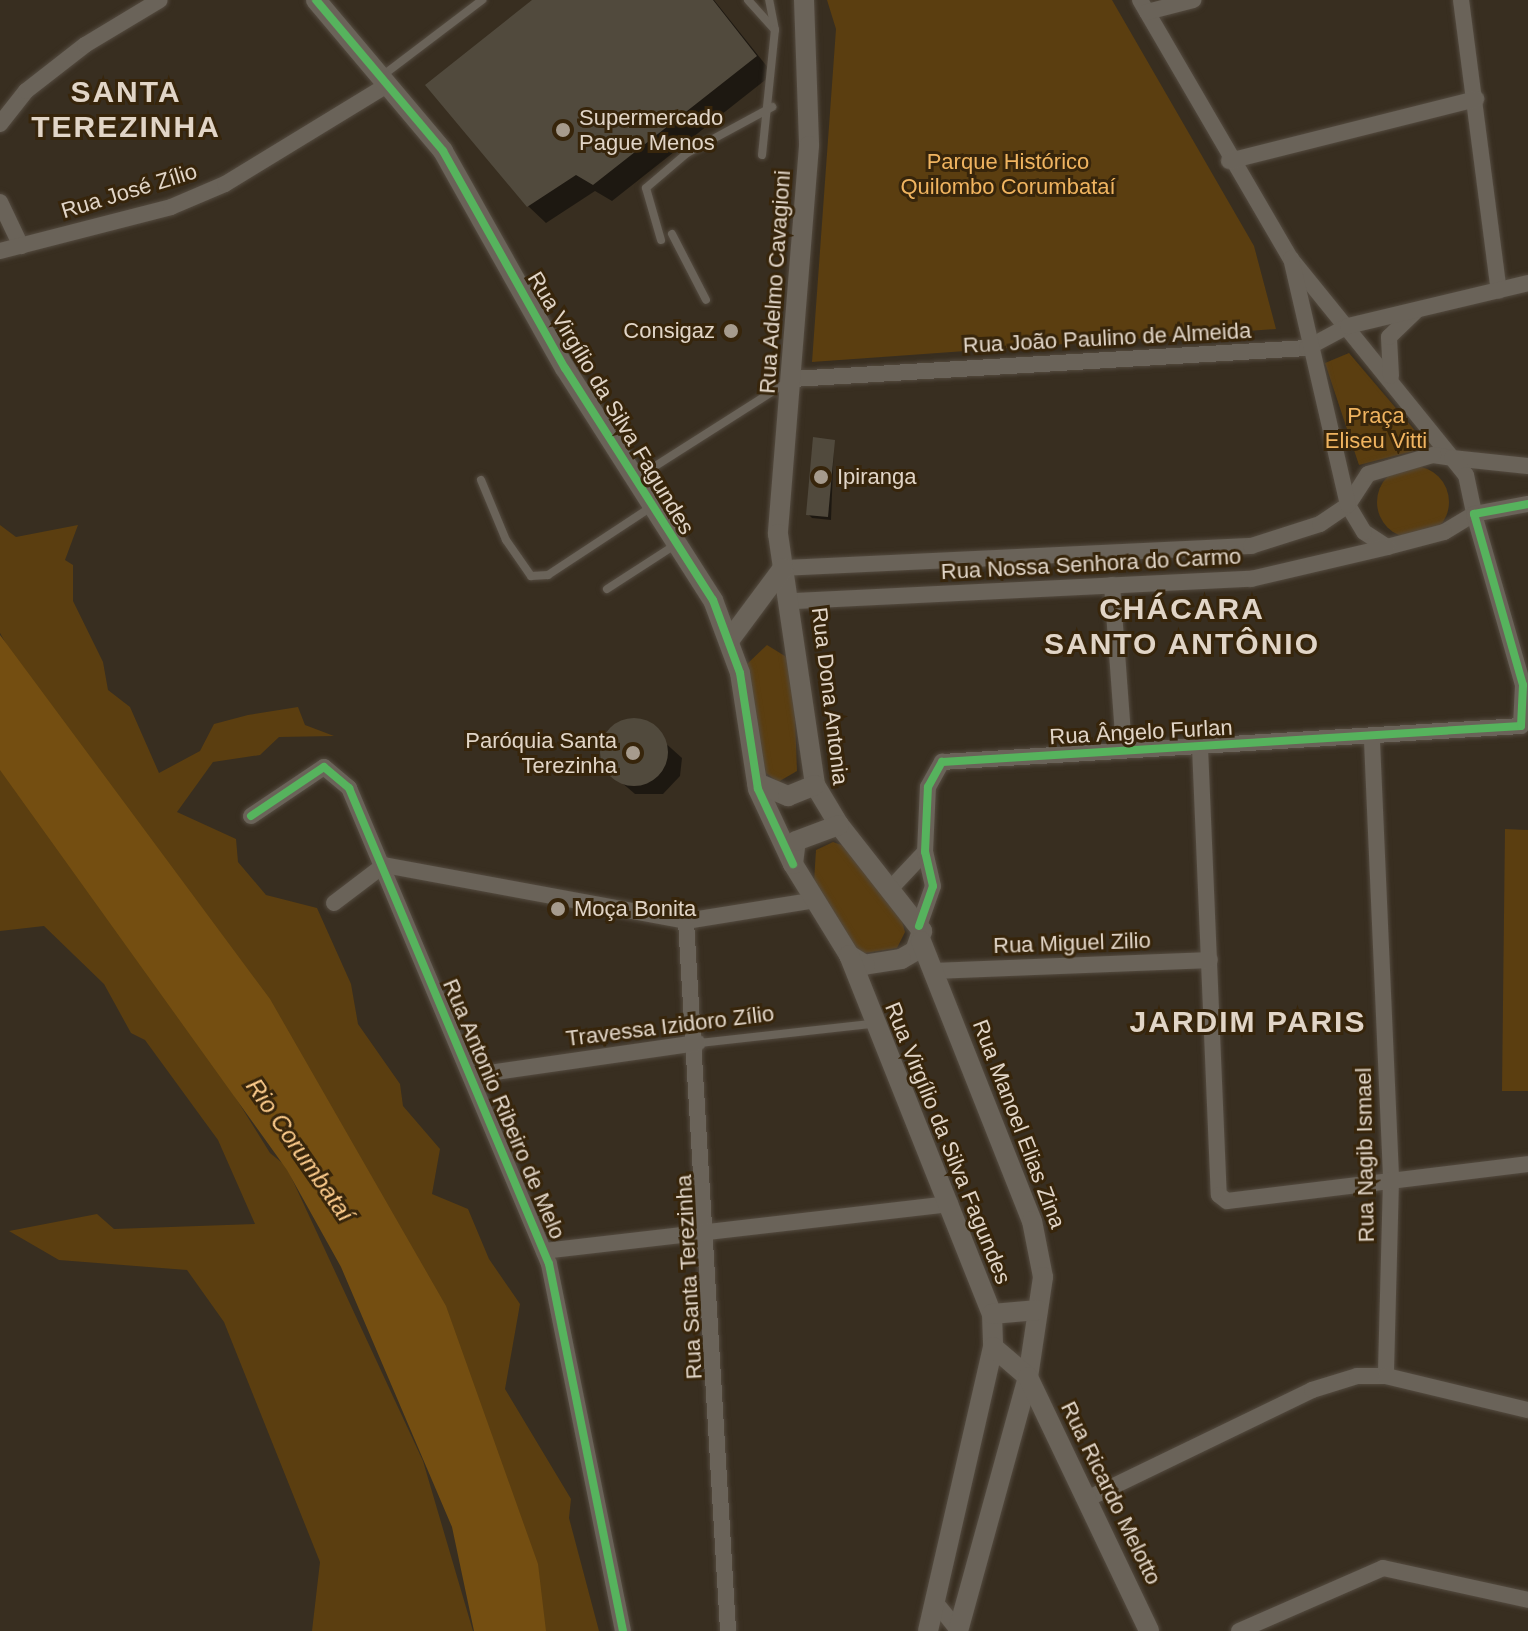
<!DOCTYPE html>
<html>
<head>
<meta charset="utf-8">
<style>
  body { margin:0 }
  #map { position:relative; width:1528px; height:1631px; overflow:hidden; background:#382e20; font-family:Helvetica,sans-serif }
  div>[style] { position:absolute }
  .green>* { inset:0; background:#5b3e10 }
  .round { border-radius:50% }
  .water>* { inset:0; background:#744e11 }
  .shadow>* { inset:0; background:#0007 }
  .building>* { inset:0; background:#514a3d }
  .roads { filter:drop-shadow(0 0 2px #544b40) drop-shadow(0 0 2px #544b40) }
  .service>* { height:8px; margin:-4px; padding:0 4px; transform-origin:4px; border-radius:4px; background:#6a6359 }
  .minor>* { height:16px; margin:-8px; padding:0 8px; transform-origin:8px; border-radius:8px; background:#6a6359 }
  .tertiary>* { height:20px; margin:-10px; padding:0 10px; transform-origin:10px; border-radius:10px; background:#6a6359 }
  .cycleway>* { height:8px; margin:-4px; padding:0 4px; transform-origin:4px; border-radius:4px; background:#56b35d }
  .dots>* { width:22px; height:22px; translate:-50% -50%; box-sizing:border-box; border:4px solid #37250b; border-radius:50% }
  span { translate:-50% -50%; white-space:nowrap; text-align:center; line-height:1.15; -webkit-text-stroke:6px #37250b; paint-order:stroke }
  .poi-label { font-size:22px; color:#e1d5c7 }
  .left { translate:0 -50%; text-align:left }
  .right { translate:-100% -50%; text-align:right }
  .park-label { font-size:22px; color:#f0b460 }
  .street-label { font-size:22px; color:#e1d5c7 }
  .water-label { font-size:24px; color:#fdcc8c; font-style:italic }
  .district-label { font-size:30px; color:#e1d5c7; font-weight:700; letter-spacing:2px }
</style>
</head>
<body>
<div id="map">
  <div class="green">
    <div style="clip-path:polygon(827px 0,1112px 0,1254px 246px,1276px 329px,812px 362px,836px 29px)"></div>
    <div style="clip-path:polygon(1349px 353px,1429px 447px,1359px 465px,1325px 363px)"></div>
    <div class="round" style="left:1377px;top:466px;width:72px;height:72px"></div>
    <div style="clip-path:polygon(0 525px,16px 537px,78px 525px,65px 560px,73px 565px,73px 601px,103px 662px,108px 690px,130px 707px,159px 773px,200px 751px,214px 724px,248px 715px,298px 707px,305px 725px,334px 736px,279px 737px,260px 755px,213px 762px,177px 812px,236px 839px,238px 862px,266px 895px,317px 908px,351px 984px,358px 1024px,400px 1084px,403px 1106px,440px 1149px,432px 1194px,468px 1209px,489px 1259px,520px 1304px,505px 1389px,571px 1499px,569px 1518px,599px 1631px,523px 1631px,516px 1566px,0 633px)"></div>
    <div style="clip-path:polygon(767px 645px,793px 661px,797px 771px,778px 782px,766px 773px,746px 665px)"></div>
    <div style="clip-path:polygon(0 719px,270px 1153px,286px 1166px,423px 1461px,473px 1631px,312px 1631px,320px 1562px,224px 1322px,187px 1270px,59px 1260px,9px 1231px,97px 1214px,114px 1229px,255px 1224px,218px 1140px,145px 1040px,131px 1033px,104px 984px,44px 926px,0 931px)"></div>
    <div style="clip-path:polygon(1505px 829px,1528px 830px,1528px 1091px,1502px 1091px)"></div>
    <div style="clip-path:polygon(833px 842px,850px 848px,899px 910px,905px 932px,897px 948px,859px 954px,814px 882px,816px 850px)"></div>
  </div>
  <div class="water">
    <div style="clip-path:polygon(0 635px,270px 999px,446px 1306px,538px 1564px,546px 1631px,474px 1631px,452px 1527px,341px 1267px,287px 1170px,0 770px)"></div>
  </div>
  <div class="shadow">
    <div style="clip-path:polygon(536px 0,714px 0,773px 74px,612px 201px,595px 191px,546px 223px,528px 206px)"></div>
    <div style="clip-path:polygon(834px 442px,831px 520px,812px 518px,809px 515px)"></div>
    <div style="clip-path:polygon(642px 722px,682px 758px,680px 776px,663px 794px,635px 794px,600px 764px,603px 741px,620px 725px)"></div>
  </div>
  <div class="building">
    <div style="clip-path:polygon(532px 0,713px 0,757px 56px,593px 185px,576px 175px,527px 207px,425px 85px)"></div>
    <div style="clip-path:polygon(813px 437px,835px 440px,828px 517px,806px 515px)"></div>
    <div class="round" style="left:600px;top:718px;width:68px;height:68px"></div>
  </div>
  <div class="roads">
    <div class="service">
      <div style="left:748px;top:0;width:40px;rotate:48deg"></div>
      <div style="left:775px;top:30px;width:31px;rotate:-101deg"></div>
      <div style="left:382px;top:76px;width:126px;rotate:-37.2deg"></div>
      <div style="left:762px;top:155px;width:126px;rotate:-84.1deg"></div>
      <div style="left:672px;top:234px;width:74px;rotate:62.7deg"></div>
      <div style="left:661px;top:240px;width:54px;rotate:-106.1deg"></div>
      <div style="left:646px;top:188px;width:54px;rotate:-40.5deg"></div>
      <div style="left:687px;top:153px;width:97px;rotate:-28.4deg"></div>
      <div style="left:635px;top:479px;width:183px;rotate:-32.5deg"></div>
      <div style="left:481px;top:480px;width:65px;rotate:67.4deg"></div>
      <div style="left:506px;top:540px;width:44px;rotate:55.2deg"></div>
      <div style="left:531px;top:576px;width:17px;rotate:-3deg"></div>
      <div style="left:548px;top:575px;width:123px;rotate:-33.4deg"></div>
      <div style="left:607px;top:589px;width:81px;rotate:-32.9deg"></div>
      <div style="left:699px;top:1043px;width:173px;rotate:-6.3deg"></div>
    </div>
    <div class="minor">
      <div style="left:1140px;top:0;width:300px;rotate:59.8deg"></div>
      <div style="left:1291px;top:259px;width:256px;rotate:51deg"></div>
      <div style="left:1452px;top:458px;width:76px;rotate:6deg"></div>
      <div style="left:1461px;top:0;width:293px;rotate:82.6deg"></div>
      <div style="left:1147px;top:12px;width:48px;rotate:-14.6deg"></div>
      <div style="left:0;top:124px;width:42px;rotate:-51.8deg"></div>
      <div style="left:26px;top:91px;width:75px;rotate:-37.9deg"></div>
      <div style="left:85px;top:45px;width:87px;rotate:-31deg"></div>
      <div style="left:1229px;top:161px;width:255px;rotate:-14.1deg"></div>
      <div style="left:0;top:202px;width:49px;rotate:64.5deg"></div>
      <div style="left:0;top:251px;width:177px;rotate:-14.4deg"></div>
      <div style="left:171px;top:207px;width:59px;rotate:-23.1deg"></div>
      <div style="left:225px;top:184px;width:190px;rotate:-31.4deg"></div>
      <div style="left:1391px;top:376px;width:39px;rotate:-93deg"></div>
      <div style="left:1389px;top:337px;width:37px;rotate:-44deg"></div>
      <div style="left:793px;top:379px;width:515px;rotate:-3.45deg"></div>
      <div style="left:1307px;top:348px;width:47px;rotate:-28.2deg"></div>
      <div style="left:1348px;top:326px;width:185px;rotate:-13.4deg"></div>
      <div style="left:1433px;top:455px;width:19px;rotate:9deg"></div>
      <div style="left:1452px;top:458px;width:22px;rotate:51deg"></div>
      <div style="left:1466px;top:475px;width:40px;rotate:78deg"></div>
      <div style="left:1474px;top:514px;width:35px;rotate:149deg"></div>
      <div style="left:1444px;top:532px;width:59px;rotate:165.3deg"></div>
      <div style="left:1387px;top:547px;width:27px;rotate:-147deg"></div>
      <div style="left:1364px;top:532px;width:31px;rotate:-121deg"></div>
      <div style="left:1348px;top:505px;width:37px;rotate:-57deg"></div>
      <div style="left:1368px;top:474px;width:68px;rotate:-16.3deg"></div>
      <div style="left:783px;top:568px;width:469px;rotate:-2.7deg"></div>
      <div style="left:1251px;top:546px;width:72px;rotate:-17.7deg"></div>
      <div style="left:1320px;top:524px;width:34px;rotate:-34deg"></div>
      <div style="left:1348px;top:505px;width:253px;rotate:-103deg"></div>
      <div style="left:1112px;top:585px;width:165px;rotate:85.8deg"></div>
      <div style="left:793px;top:601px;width:459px;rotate:-2.8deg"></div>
      <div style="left:1251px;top:579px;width:140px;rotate:-13.2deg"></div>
      <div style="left:1372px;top:741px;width:439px;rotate:87.5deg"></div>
      <div style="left:1391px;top:1180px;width:196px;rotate:91.5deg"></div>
      <div style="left:1200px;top:747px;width:448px;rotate:87.6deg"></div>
      <div style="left:1219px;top:1195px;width:10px;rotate:37deg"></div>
      <div style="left:1227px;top:1201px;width:303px;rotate:-7deg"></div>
      <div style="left:251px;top:816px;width:88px;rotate:-33.9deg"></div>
      <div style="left:324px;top:767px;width:33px;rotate:40deg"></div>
      <div style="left:349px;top:788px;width:516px;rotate:67.21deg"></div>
      <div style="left:549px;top:1264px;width:374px;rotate:78.6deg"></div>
      <div style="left:892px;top:887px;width:48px;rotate:-46.7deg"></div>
      <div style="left:334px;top:903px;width:63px;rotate:-37.2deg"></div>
      <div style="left:384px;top:865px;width:307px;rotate:10.5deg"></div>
      <div style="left:686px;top:921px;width:131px;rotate:-9.2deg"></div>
      <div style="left:686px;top:921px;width:711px;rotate:86.61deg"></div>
      <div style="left:919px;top:926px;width:42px;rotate:-70.7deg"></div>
      <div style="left:933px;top:886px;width:35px;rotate:-103deg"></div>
      <div style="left:925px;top:852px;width:65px;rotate:-87.4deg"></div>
      <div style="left:928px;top:787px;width:29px;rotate:-61deg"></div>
      <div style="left:942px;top:762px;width:580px;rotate:-3.56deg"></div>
      <div style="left:1521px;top:726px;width:41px;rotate:-87.2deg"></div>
      <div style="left:1523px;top:685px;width:178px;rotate:-106deg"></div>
      <div style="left:1474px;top:514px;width:55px;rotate:-10.5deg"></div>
      <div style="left:935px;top:971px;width:275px;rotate:-2.3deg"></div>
      <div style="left:475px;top:1075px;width:225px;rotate:-8.2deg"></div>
      <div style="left:544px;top:1251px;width:409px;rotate:-6.6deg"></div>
      <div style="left:1089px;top:1498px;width:248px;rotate:-25.8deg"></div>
      <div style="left:1312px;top:1390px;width:47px;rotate:-17.3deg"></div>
      <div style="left:1357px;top:1376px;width:29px"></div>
      <div style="left:1386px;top:1376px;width:146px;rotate:13.5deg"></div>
      <div style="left:936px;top:1603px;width:36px;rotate:51deg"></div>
      <div style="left:1239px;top:1631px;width:157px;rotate:-23.6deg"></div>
      <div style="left:1383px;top:1568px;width:148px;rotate:12.4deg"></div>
    </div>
    <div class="tertiary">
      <div style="left:316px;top:0;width:197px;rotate:49.9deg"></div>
      <div style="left:443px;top:151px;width:249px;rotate:60.7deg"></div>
      <div style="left:565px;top:368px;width:275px;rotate:57.5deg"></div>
      <div style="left:713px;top:600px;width:78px;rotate:69.7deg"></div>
      <div style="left:740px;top:673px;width:117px;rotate:81.2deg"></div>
      <div style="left:758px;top:789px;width:83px;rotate:65deg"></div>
      <div style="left:804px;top:0;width:146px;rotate:88deg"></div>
      <div style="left:809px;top:146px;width:389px;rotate:94.6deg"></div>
      <div style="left:778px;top:534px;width:254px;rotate:81.6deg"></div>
      <div style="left:815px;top:785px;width:47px;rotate:59deg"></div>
      <div style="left:731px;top:638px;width:87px;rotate:-53.4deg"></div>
      <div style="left:757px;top:783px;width:34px;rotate:23deg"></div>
      <div style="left:788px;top:796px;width:29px;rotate:-22deg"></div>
      <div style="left:839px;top:825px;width:135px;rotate:51.9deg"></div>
      <div style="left:922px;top:931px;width:21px;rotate:109deg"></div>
      <div style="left:915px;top:951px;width:16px;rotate:150deg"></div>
      <div style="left:901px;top:959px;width:36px;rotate:171deg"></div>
      <div style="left:865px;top:965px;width:19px;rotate:-148deg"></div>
      <div style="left:849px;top:955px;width:107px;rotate:-121.6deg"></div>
      <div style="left:793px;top:864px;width:23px;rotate:-83deg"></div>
      <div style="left:796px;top:841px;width:46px;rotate:-20.4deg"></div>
      <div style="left:921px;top:941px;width:301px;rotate:68.4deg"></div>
      <div style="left:1032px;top:1221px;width:57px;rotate:78.9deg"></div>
      <div style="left:1043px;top:1277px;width:101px;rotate:98.5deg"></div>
      <div style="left:1028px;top:1377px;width:263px;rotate:105.4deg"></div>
      <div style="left:849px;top:955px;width:386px;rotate:68.3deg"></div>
      <div style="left:992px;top:1314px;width:33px;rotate:88deg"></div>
      <div style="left:993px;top:1347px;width:291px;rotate:102.9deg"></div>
      <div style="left:992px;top:1314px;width:46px;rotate:-5deg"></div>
      <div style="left:993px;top:1347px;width:46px;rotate:40.6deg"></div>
      <div style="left:1028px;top:1377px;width:281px;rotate:64.5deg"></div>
    </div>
  </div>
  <div class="cycleway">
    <div style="left:316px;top:0;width:197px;rotate:49.9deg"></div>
    <div style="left:443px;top:151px;width:249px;rotate:60.7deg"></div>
    <div style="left:565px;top:368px;width:275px;rotate:57.5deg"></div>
    <div style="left:713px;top:600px;width:78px;rotate:69.7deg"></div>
    <div style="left:740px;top:673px;width:117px;rotate:81.2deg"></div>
    <div style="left:758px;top:789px;width:83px;rotate:65deg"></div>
    <div style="left:251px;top:816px;width:88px;rotate:-33.9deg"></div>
    <div style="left:324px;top:767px;width:33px;rotate:40deg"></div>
    <div style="left:349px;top:788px;width:516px;rotate:67.21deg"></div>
    <div style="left:549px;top:1264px;width:374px;rotate:78.6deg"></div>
    <div style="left:919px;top:926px;width:42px;rotate:-70.7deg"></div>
    <div style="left:933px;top:886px;width:35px;rotate:-103deg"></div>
    <div style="left:925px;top:852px;width:65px;rotate:-87.4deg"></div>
    <div style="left:928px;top:787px;width:29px;rotate:-61deg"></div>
    <div style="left:942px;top:762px;width:580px;rotate:-3.56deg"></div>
    <div style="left:1521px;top:726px;width:41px;rotate:-87.2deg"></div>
    <div style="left:1523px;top:685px;width:178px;rotate:-106deg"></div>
    <div style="left:1474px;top:514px;width:55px;rotate:-10.5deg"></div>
  </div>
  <div class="dots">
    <div style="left:563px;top:130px;background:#a69b8d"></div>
    <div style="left:731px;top:331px;background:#a69b8d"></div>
    <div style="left:821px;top:477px;background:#a69b8d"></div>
    <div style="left:633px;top:753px;background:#a69b8d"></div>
    <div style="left:558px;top:909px;background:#a69b8d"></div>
  </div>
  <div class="poi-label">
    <span class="left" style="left:579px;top:130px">Supermercado<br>Pague Menos</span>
    <span class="right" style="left:715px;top:331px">Consigaz</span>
    <span class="left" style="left:837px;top:477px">Ipiranga</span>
    <span class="right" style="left:617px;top:753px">Paróquia Santa<br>Terezinha</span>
    <span class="left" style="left:574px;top:909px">Moça Bonita</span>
  </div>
  <div class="park-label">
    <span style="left:1008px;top:174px">Parque Histórico<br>Quilombo Corumbataí</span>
    <span style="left:1376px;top:428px">Praça<br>Eliseu Vitti</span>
  </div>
  <div class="street-label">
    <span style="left:129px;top:191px;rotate:-17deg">Rua José Zílio</span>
    <span style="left:775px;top:282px;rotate:-86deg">Rua Adelmo Cavagioni</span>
    <span style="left:1107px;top:338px;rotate:-3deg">Rua João Paulino de Almeida</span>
    <span style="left:611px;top:403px;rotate:59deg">Rua Virgílio da Silva Fagundes</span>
    <span style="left:1091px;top:564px;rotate:-3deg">Rua Nossa Senhora do Carmo</span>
    <span style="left:830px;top:696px;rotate:83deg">Rua Dona Antonia</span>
    <span style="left:1141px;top:732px;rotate:-3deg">Rua Ângelo Furlan</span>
    <span style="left:1072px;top:943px;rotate:-2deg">Rua Miguel Zilio</span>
    <span style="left:670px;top:1026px;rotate:-7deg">Travessa Izidoro Zílio</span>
    <span style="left:504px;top:1109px;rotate:67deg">Rua Antonio Ribeiro de Melo</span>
    <span style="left:1019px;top:1124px;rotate:69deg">Rua Manoel Elias Zina</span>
    <span style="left:948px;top:1143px;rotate:68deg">Rua Virgílio da Silva Fagundes</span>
    <span style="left:1365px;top:1155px;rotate:-91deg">Rua Nagib Ismael</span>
    <span style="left:689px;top:1277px;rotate:-93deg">Rua Santa Terezinha</span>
    <span style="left:1111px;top:1493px;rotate:64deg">Rua Ricardo Melotto</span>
  </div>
  <div class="water-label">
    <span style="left:300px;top:1150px;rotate:55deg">Rio Corumbataí</span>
  </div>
  <div class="district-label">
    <span style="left:126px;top:109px">SANTA<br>TEREZINHA</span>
    <span style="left:1182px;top:626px">CHÁCARA<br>SANTO ANTÔNIO</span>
    <span style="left:1248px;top:1022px">JARDIM PARIS</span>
  </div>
</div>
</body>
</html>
